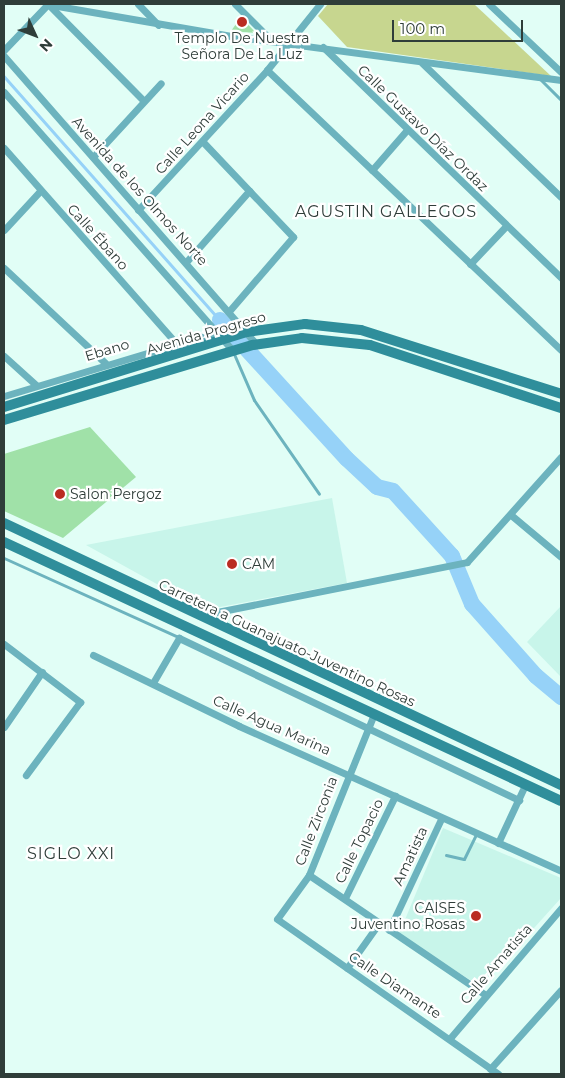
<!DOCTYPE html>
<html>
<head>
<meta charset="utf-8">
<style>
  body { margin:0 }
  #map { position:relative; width:565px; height:1078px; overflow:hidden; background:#e1fef6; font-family:Montserrat,sans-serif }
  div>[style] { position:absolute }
  .built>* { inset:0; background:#c8f5ea }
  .green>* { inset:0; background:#c7d68f }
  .stream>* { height:2.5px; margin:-1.25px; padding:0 1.25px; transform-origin:1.25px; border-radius:1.25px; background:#96d2f8 }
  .river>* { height:16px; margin:-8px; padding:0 8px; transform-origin:8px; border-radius:8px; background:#96d2f8 }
  .building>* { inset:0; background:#a0e1a8 }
  .service>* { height:3px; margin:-1.5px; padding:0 1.5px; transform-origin:1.5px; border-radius:1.5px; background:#6cb3be }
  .minor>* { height:7px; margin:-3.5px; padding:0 3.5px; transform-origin:3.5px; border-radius:3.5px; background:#6cb3be }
  .secondary>* { height:10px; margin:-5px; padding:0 5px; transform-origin:5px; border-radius:5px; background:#2f8e9b }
  .dots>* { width:14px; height:14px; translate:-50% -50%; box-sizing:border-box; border:2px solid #fff; border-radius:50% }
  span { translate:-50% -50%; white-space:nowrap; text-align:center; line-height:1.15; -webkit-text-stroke:4.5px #fff; paint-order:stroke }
  .poi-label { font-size:14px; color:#2f3d39 }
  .left { translate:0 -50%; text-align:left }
  .right { translate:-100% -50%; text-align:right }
  .street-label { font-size:14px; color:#2f3d39 }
  .quarter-label { font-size:16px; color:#2f3d39; letter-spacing:1px }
  .frame { position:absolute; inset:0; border:5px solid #2f3d39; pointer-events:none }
  .north { position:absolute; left:10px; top:10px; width:50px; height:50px; -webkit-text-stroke:4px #fff; paint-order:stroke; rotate:133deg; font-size:14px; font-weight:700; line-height:20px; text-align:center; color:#2f3d39 }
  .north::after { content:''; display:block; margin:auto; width:18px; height:22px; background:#2f3d39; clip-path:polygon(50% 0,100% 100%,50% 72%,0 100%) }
  .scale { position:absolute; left:392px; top:20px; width:131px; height:22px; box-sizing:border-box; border:2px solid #2f3d39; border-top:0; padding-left:6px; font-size:15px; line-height:18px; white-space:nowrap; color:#2f3d39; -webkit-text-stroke:4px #fff; paint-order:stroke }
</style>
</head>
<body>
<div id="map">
  <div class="built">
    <div style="clip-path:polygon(332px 498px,347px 583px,204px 610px,86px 545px)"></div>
    <div style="clip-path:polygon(561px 606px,561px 677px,527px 642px)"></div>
    <div style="clip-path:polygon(443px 828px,561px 878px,561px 898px,481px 987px,399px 934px)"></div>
  </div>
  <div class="green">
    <div style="clip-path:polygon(328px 4px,474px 4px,551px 76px,347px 47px,318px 16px)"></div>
  </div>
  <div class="stream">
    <div style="left:4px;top:76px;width:326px;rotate:48.5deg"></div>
  </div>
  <div class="river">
    <div style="left:220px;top:320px;width:188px;rotate:47.6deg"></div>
    <div style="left:347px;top:459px;width:41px;rotate:43deg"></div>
    <div style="left:377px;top:487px;width:16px;rotate:14deg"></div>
    <div style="left:393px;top:491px;width:88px;rotate:47.8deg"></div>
    <div style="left:452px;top:556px;width:52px;rotate:67.4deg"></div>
    <div style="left:472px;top:604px;width:96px;rotate:48.4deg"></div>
    <div style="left:536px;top:676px;width:33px;rotate:40deg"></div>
  </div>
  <div class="building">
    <div style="clip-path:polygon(241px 17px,256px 33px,231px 31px)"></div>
    <div style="clip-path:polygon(90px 427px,136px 477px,63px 538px,4px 511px,4px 454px)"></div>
  </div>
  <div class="service">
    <div style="left:539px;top:78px;width:31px;rotate:45deg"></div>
    <div style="left:234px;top:354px;width:50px;rotate:66.5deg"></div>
    <div style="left:254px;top:400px;width:114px;rotate:55.3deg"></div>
    <div style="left:4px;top:558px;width:191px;rotate:24.4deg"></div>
    <div style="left:446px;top:855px;width:18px;rotate:13deg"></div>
    <div style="left:464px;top:859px;width:28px;rotate:-64deg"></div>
  </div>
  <div class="minor">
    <div style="left:46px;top:4px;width:188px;rotate:9.8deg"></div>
    <div style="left:231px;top:36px;width:333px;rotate:7.6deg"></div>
    <div style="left:48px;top:4px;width:136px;rotate:45.3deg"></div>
    <div style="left:138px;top:4px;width:29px;rotate:46deg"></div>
    <div style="left:235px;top:4px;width:48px;rotate:45deg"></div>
    <div style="left:489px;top:4px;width:99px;rotate:43.4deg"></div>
    <div style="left:323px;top:47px;width:332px;rotate:44.1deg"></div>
    <div style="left:4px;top:50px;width:64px;rotate:-46.3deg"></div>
    <div style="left:4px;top:56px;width:383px;rotate:48.8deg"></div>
    <div style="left:422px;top:63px;width:193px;rotate:44deg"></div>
    <div style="left:267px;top:70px;width:406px;rotate:43.6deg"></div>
    <div style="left:4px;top:92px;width:346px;rotate:48.5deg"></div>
    <div style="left:203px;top:142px;width:131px;rotate:46.5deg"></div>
    <div style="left:293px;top:237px;width:96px;rotate:130.8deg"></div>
    <div style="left:4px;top:148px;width:259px;rotate:48.6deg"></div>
    <div style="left:93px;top:157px;width:100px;rotate:-47.4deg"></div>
    <div style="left:372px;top:170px;width:52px;rotate:-48.9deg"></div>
    <div style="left:138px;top:210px;width:190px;rotate:-47.3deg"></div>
    <div style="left:267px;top:70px;width:85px;rotate:-51.2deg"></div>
    <div style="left:4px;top:230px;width:53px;rotate:-47.3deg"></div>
    <div style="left:187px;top:261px;width:94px;rotate:-48.5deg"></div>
    <div style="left:470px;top:264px;width:52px;rotate:-46.5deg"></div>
    <div style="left:4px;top:268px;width:139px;rotate:43.2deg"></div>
    <div style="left:4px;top:356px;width:43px;rotate:42.2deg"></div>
    <div style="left:4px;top:396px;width:223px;rotate:-16.7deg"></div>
    <div style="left:511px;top:515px;width:65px;rotate:40deg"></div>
    <div style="left:202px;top:615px;width:270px;rotate:-11.3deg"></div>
    <div style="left:467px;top:562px;width:141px;rotate:-48.2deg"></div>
    <div style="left:4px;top:644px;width:96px;rotate:37.3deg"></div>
    <div style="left:80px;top:702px;width:91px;rotate:126.5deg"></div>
    <div style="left:93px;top:655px;width:162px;rotate:25.9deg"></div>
    <div style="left:239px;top:726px;width:353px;rotate:24.2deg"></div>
    <div style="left:154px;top:681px;width:50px;rotate:-59.8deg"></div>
    <div style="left:179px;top:638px;width:377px;rotate:25.5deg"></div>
    <div style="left:374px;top:714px;width:174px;rotate:112deg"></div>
    <div style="left:309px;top:875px;width:54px;rotate:126deg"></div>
    <div style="left:277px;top:919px;width:270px;rotate:35deg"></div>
    <div style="left:4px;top:727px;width:67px;rotate:-55.4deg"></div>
    <div style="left:498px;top:843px;width:64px;rotate:-65deg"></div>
    <div style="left:309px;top:875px;width:212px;rotate:34.2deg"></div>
    <div style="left:345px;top:898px;width:114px;rotate:-63.9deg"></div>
    <div style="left:389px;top:930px;width:123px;rotate:-64.9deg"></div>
    <div style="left:347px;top:968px;width:55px;rotate:-54.6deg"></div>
    <div style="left:451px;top:1037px;width:170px;rotate:-49.5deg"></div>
    <div style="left:490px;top:1069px;width:106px;rotate:-48.1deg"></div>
  </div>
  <div class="secondary">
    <div style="left:4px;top:407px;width:254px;rotate:-17.2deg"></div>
    <div style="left:247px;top:332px;width:59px;rotate:-7.9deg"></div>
    <div style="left:305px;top:324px;width:56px;rotate:6.1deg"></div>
    <div style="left:361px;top:330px;width:210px;rotate:17.7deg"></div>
    <div style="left:4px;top:420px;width:260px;rotate:-16.8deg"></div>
    <div style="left:253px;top:345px;width:49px;rotate:-8.1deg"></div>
    <div style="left:302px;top:338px;width:68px;rotate:5.9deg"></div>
    <div style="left:370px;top:345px;width:201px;rotate:18.3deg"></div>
    <div style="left:4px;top:523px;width:616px;rotate:25.19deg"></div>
    <div style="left:4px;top:542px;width:614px;rotate:24.94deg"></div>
  </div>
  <div class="dots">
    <div style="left:242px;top:22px;background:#ba2c22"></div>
    <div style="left:60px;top:494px;background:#ba2c22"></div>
    <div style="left:232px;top:564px;background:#ba2c22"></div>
    <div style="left:476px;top:916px;background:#ba2c22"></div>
  </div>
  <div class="poi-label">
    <span style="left:242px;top:46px">Templo De Nuestra<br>Señora De La Luz</span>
    <span class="left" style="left:70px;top:494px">Salon Pergoz</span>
    <span class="left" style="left:242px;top:564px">CAM</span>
    <span class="right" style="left:465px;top:916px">CAISES<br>Juventino Rosas</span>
  </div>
  <div class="street-label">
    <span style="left:202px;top:123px;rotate:-48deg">Calle Leona Vicario</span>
    <span style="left:423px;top:128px;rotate:44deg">Calle Gustavo Díaz Ordaz</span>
    <span style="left:140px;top:191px;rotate:48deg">Avenida de los Olmos Norte</span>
    <span style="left:98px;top:237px;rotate:48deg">Calle Ébano</span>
    <span style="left:206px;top:333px;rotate:-16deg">Avenida Progreso</span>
    <span style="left:107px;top:350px;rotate:-17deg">Ebano</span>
    <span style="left:287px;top:643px;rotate:25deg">Carretera a Guanajuato-Juventino Rosas</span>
    <span style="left:272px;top:725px;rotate:24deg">Calle Agua Marina</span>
    <span style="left:316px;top:821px;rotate:-69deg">Calle Zirconia</span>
    <span style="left:359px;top:841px;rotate:-64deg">Calle Topacio</span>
    <span style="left:410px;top:856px;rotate:-65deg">Amatista</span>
    <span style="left:496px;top:964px;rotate:-49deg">Calle Amatista</span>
    <span style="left:395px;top:985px;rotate:34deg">Calle Diamante</span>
  </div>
  <div class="quarter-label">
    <span style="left:386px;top:212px">AGUSTIN GALLEGOS</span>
    <span style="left:71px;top:854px">SIGLO XXI</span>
  </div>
  <div class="frame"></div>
  <div class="north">N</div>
  <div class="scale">100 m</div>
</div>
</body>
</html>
